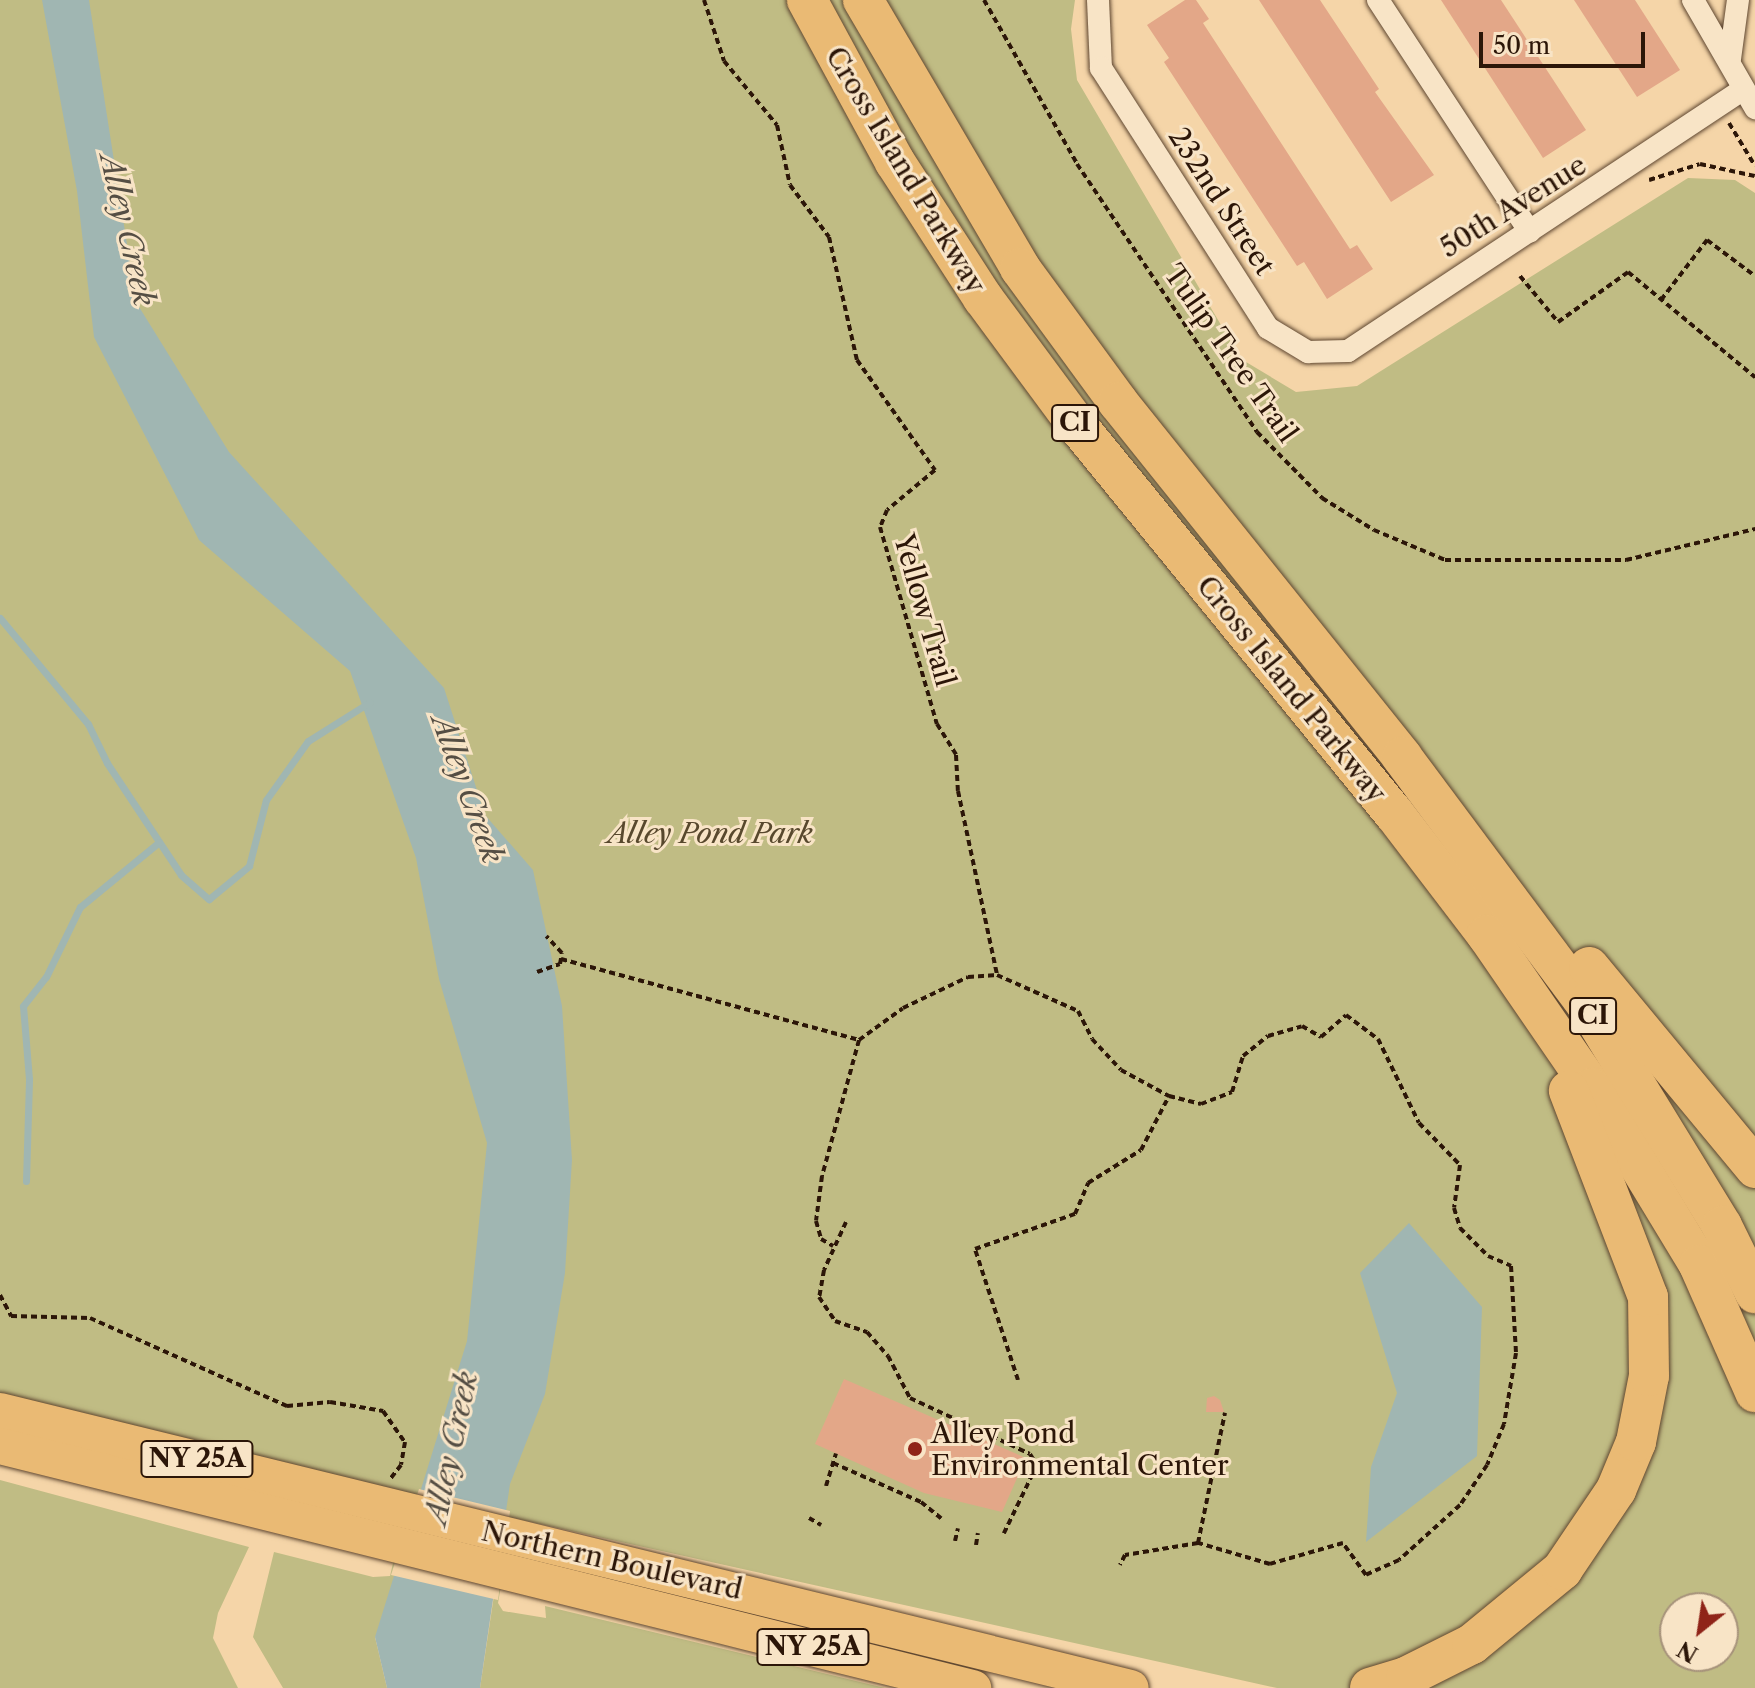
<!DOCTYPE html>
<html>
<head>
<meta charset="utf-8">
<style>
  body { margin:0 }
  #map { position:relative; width:1755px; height:1688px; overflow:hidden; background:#f5d5a8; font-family:"Libre Caslon Text",serif }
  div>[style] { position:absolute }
  .green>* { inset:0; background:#c0bc84 }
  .water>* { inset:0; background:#a0b6b2 }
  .pier>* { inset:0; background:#f5d5a8 }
  .stream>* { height:7px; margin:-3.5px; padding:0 3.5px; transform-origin:3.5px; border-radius:3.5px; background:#a0b6b2 }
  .building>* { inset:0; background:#e3a788 }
  .path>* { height:4px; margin-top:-2px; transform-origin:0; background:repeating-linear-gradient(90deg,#2c1608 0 6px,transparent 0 10px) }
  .roads { filter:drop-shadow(0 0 2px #5e4630) drop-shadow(0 0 2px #5e4630) }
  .minor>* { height:22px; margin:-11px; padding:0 11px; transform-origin:11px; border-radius:11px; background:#f8e4c6 }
  .primary>* { height:36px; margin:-18px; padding:0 18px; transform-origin:18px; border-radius:18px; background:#eaba74 }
  .motorway>* { height:40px; margin:-20px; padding:0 20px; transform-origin:20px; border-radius:20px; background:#eaba74 }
  .dots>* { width:22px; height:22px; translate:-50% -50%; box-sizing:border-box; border:4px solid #f8e4c6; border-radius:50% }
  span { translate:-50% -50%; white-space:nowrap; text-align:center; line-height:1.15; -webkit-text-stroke:6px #f8e4c6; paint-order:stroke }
  .shield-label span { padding:2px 6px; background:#f8e4c6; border:2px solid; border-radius:6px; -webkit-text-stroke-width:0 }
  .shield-label { font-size:26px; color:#2c1608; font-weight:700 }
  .street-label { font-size:28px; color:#2c1608 }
  .park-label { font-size:28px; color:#58482d; font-style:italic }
  .poi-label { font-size:28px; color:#2c1608 }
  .left { translate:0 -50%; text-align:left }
  .water-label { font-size:30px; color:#554e44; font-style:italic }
  .north { position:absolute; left:1659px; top:1592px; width:80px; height:80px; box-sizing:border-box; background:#f8e4c6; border:2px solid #a6927a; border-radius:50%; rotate:210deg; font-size:22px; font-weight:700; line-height:32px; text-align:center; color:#2c1608 }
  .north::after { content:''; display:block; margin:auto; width:28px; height:36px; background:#8f2418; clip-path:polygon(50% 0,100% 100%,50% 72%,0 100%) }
  .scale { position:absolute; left:1479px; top:32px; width:166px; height:36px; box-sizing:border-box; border:4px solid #2c1608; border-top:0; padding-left:10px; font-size:24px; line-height:28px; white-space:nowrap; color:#2c1608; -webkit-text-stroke:6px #f8e4c6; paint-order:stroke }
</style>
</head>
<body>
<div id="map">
  <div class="green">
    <div style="clip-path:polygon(evenodd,0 0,1075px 0,1071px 29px,1077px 80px,1241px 359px,1296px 392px,1357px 386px,1688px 178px,1735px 180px,1755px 193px,1755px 1688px,1277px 1688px,513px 1518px,498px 1603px,503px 1611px,546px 1618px,545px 1606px,885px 1688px,480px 1688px,506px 1516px,375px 1637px,387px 1688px,283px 1688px,253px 1637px,274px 1552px,373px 1577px,390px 1576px,409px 1494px,0 1403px,0 0,1675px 1608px,1723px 1608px,1723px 1656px,1675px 1656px,1675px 1608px)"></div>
    <div style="clip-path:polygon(0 1480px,249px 1547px,218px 1613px,213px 1638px,238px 1688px,0 1688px)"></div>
  </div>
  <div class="water">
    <div style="clip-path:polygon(42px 0,89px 0,136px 302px,229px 452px,444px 688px,485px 815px,533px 870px,562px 1006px,572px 1160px,565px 1273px,545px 1394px,510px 1484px,480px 1688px,387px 1688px,375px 1637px,467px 1341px,487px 1143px,439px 979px,416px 858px,350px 671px,199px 540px,94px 337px,77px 191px)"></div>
    <div style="clip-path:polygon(1409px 1223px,1482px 1307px,1477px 1456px,1366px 1542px,1371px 1467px,1397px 1393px,1360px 1273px)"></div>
  </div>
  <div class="pier">
    <div style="clip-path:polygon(419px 1489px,510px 1511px,498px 1600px,391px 1575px)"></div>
  </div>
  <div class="stream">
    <div style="left:0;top:618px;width:138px;rotate:50.3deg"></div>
    <div style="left:88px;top:724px;width:43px;rotate:64deg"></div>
    <div style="left:107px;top:763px;width:134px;rotate:56.5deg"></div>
    <div style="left:181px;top:875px;width:37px;rotate:41deg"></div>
    <div style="left:209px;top:899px;width:52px;rotate:-39.5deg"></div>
    <div style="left:249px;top:866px;width:68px;rotate:-75.6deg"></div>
    <div style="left:266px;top:800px;width:72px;rotate:-54.6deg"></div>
    <div style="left:308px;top:741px;width:73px;rotate:-32.2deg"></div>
    <div style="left:26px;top:1181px;width:102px;rotate:-88.3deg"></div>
    <div style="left:29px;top:1079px;width:73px;rotate:-94.7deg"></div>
    <div style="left:23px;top:1006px;width:37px;rotate:-52deg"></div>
    <div style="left:46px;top:977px;width:78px;rotate:-64.1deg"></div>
    <div style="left:80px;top:907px;width:102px;rotate:-39.4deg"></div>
  </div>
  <div class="building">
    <div style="clip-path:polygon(1185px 0,1196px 0,1209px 19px,1203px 23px,1350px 249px,1357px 245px,1373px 269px,1327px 299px,1304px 262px,1297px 266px,1164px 62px,1169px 58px,1147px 25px)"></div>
    <div style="clip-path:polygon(1259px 0,1320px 0,1379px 89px,1375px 92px,1434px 175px,1391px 202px)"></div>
    <div style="clip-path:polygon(1441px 0,1501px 0,1586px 130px,1543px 158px)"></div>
    <div style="clip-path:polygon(1574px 0,1635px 0,1680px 70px,1637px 97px)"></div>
    <div style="clip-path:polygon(844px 1379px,1026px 1458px,1002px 1512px,924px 1493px,815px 1444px)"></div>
    <div style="clip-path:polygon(1214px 1396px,1220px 1400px,1224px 1412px,1206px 1412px,1207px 1398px)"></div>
  </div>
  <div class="path">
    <div style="left:704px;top:0;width:64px;rotate:71.8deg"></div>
    <div style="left:724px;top:61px;width:83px;rotate:50.4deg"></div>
    <div style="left:777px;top:125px;width:61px;rotate:77.8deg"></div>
    <div style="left:790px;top:185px;width:65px;rotate:53.1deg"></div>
    <div style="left:829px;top:237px;width:126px;rotate:77.2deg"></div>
    <div style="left:857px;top:360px;width:135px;rotate:54.7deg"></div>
    <div style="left:935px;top:470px;width:62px;rotate:140.2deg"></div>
    <div style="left:887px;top:510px;width:18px;rotate:112deg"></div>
    <div style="left:880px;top:527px;width:205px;rotate:73.9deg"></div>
    <div style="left:937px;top:724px;width:36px;rotate:58deg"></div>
    <div style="left:956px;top:755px;width:36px;rotate:87deg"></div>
    <div style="left:958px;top:791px;width:188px;rotate:78deg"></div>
    <div style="left:984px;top:0;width:189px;rotate:60.4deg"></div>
    <div style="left:1077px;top:164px;width:323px;rotate:56.1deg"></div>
    <div style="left:1257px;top:432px;width:93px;rotate:45.4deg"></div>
    <div style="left:1322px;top:498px;width:61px;rotate:31.6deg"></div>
    <div style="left:1374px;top:530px;width:77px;rotate:22.9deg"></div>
    <div style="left:1445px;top:560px;width:181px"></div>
    <div style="left:1626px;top:560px;width:133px;rotate:-13.5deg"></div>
    <div style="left:1729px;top:123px;width:50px;rotate:58.8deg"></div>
    <div style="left:1649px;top:180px;width:53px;rotate:-17.4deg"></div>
    <div style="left:1700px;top:164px;width:56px;rotate:12.3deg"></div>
    <div style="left:1520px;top:276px;width:60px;rotate:50.4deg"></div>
    <div style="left:1558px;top:322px;width:86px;rotate:-35.5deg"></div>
    <div style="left:1628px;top:272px;width:165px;rotate:39.6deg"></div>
    <div style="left:1661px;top:300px;width:76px;rotate:-52.5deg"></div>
    <div style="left:1707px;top:240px;width:60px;rotate:36.9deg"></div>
    <div style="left:561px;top:959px;width:309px;rotate:15.2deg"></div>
    <div style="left:859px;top:1040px;width:141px;rotate:105.2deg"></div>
    <div style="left:822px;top:1176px;width:45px;rotate:97.6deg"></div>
    <div style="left:816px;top:1221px;width:19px;rotate:74deg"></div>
    <div style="left:821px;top:1239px;width:14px;rotate:30deg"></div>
    <div style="left:537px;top:972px;width:24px;rotate:-19deg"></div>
    <div style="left:560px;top:964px;width:11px;rotate:-80deg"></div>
    <div style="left:562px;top:953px;width:23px;rotate:-133deg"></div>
    <div style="left:859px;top:1040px;width:54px;rotate:-36deg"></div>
    <div style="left:903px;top:1008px;width:72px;rotate:-25.5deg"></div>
    <div style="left:968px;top:977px;width:29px;rotate:-4deg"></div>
    <div style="left:997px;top:975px;width:89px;rotate:24deg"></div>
    <div style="left:1078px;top:1011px;width:31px;rotate:63deg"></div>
    <div style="left:1092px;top:1039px;width:42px;rotate:46.9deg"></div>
    <div style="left:1121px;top:1070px;width:55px;rotate:28.4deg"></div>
    <div style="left:1169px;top:1096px;width:33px;rotate:14deg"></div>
    <div style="left:1201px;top:1104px;width:33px;rotate:-21deg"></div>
    <div style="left:1232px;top:1092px;width:38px;rotate:-73deg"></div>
    <div style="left:1243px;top:1056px;width:32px;rotate:-39deg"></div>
    <div style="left:1268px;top:1036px;width:35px;rotate:-16deg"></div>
    <div style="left:1302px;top:1026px;width:22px;rotate:30deg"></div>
    <div style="left:1321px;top:1037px;width:33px;rotate:-41deg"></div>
    <div style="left:1346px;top:1015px;width:40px;rotate:37deg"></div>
    <div style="left:1378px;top:1039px;width:93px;rotate:64deg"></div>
    <div style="left:1419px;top:1123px;width:59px;rotate:45.7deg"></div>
    <div style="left:1460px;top:1165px;width:43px;rotate:97.9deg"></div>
    <div style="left:1454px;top:1208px;width:21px;rotate:73deg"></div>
    <div style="left:1460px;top:1228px;width:40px;rotate:45deg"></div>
    <div style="left:1488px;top:1256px;width:25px;rotate:23deg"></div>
    <div style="left:1511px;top:1266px;width:87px;rotate:86.7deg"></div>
    <div style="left:1516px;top:1353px;width:72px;rotate:99.6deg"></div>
    <div style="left:1504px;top:1424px;width:44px;rotate:112.5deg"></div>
    <div style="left:1487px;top:1465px;width:48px;rotate:124deg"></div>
    <div style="left:1460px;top:1505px;width:82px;rotate:138deg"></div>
    <div style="left:1399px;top:1560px;width:36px;rotate:156deg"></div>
    <div style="left:1366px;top:1575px;width:39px;rotate:-126deg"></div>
    <div style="left:1343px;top:1543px;width:76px;rotate:164deg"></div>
    <div style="left:1270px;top:1564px;width:75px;rotate:-163.7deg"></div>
    <div style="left:1198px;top:1543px;width:74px;rotate:170.7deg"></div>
    <div style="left:1125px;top:1555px;width:11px;rotate:117deg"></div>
    <div style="left:846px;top:1222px;width:53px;rotate:114.6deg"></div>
    <div style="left:824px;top:1270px;width:27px;rotate:100deg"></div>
    <div style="left:819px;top:1297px;width:29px;rotate:56deg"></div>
    <div style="left:835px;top:1321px;width:34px;rotate:19deg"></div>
    <div style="left:867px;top:1332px;width:32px;rotate:49deg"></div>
    <div style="left:888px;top:1356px;width:47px;rotate:62.4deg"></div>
    <div style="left:910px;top:1398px;width:132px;rotate:25deg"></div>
    <div style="left:1030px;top:1454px;width:13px;rotate:58deg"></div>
    <div style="left:1037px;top:1465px;width:76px;rotate:115.9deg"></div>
    <div style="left:0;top:1295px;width:24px;rotate:62deg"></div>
    <div style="left:11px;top:1316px;width:79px;rotate:1.5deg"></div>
    <div style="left:90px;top:1318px;width:216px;rotate:24.1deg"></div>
    <div style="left:287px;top:1406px;width:43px;rotate:-5.3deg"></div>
    <div style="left:330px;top:1402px;width:54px;rotate:9.6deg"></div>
    <div style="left:383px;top:1411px;width:38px;rotate:55deg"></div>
    <div style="left:405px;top:1442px;width:23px;rotate:100deg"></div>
    <div style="left:401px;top:1465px;width:18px;rotate:128deg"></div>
    <div style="left:1018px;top:1380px;width:138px;rotate:-108.2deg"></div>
    <div style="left:975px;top:1249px;width:106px;rotate:-19.3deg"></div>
    <div style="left:1075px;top:1214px;width:34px;rotate:-67deg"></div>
    <div style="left:1088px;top:1183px;width:62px;rotate:-31.9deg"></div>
    <div style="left:1141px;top:1150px;width:61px;rotate:-62.6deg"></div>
    <div style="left:833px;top:1463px;width:96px;rotate:23.9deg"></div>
    <div style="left:921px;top:1502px;width:26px;rotate:39deg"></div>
    <div style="left:826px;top:1486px;width:34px;rotate:-73deg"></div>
    <div style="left:809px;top:1518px;width:14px;rotate:30deg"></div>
    <div style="left:955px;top:1541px;width:13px;rotate:-77deg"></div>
    <div style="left:1198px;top:1543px;width:133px;rotate:-78.3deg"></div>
    <div style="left:976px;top:1545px;width:12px;rotate:-81deg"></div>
  </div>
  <div class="roads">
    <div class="minor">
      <div style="left:1098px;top:0;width:68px;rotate:87.5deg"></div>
      <div style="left:1101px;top:68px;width:309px;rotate:57.3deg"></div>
      <div style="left:1268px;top:328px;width:47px;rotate:31deg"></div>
      <div style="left:1308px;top:352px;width:40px;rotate:-1.4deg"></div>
      <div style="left:1348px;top:351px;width:473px;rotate:-33.5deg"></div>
      <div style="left:1378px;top:0;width:277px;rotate:56.8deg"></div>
      <div style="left:1693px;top:0;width:125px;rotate:60.1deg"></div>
      <div style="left:1730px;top:59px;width:60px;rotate:-82.3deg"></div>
    </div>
    <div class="primary">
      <div style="left:0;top:1411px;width:1164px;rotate:13.76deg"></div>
      <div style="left:0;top:1446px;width:1003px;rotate:13.97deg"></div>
    </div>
    <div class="motorway">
      <div style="left:807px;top:0;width:184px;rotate:61.5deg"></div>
      <div style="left:895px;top:162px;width:162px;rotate:57.1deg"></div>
      <div style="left:983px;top:298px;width:158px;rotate:53.5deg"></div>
      <div style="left:1077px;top:425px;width:500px;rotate:50.8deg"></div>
      <div style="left:1393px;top:812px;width:155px;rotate:52.6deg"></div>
      <div style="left:1487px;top:935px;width:186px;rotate:55.5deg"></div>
      <div style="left:1592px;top:1088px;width:207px;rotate:58.8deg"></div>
      <div style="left:1699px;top:1265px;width:139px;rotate:66.2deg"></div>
      <div style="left:863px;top:0;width:311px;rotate:59.6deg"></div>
      <div style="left:1020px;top:268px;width:166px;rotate:53.8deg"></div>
      <div style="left:1118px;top:402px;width:455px;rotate:51.3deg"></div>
      <div style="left:1402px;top:757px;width:308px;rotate:53.3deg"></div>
      <div style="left:1586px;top:1004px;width:260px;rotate:58.5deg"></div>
      <div style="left:1722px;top:1226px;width:75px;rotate:63.8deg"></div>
      <div style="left:1589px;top:967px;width:261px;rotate:50.4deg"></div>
      <div style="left:1370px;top:1688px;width:38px;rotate:-17deg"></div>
      <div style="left:1406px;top:1677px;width:74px;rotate:-26.6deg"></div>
      <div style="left:1472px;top:1644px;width:117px;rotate:-39.4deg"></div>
      <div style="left:1562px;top:1570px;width:97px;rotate:-56deg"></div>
      <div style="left:1616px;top:1490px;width:52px;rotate:-67.4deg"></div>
      <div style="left:1636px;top:1442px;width:67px;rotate:-78.9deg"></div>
      <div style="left:1649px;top:1376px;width:79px;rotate:-90.7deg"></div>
      <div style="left:1648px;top:1297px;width:221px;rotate:-111deg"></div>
    </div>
  </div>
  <div class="dots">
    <div style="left:915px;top:1449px;background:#8f2418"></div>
  </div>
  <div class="shield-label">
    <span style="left:1075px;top:423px">CI</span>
    <span style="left:1593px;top:1016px">CI</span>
    <span style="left:197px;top:1459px">NY 25A</span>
    <span style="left:813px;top:1647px">NY 25A</span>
  </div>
  <div class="street-label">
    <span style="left:906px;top:170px;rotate:59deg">Cross Island Parkway</span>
    <span style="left:1222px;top:201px;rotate:57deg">232nd Street</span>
    <span style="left:1513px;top:206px;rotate:-32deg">50th Avenue</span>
    <span style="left:1231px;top:353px;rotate:55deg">Tulip Tree Trail</span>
    <span style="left:925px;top:610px;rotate:74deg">Yellow Trail</span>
    <span style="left:1292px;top:689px;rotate:51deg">Cross Island Parkway</span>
    <span style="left:612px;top:1560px;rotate:13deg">Northern Boulevard</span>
  </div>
  <div class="park-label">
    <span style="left:710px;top:833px">Alley Pond Park</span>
  </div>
  <div class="poi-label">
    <span class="left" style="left:931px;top:1449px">Alley Pond<br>Environmental Center</span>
  </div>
  <div class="water-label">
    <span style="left:127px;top:230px;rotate:77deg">Alley Creek</span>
    <span style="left:467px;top:789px;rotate:70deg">Alley Creek</span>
    <span style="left:452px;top:1448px;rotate:-78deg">Alley Creek</span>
  </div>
  <div class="north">N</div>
  <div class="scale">50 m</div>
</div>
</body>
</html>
